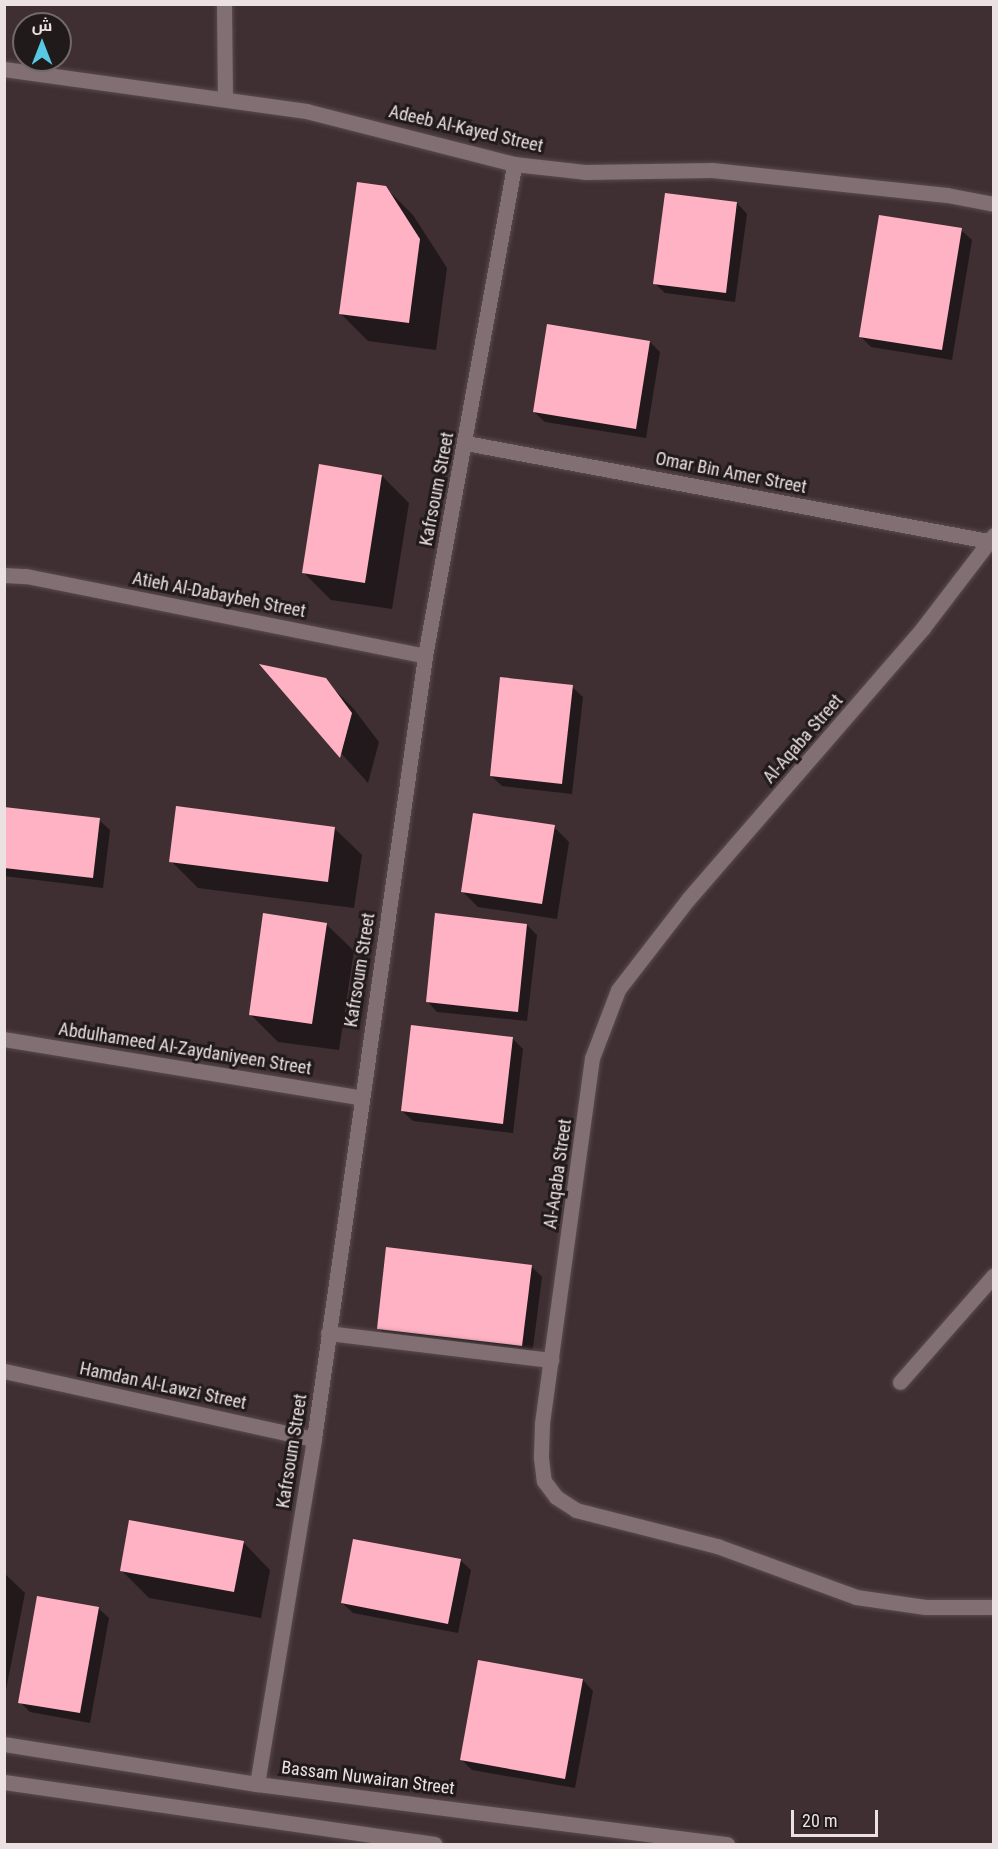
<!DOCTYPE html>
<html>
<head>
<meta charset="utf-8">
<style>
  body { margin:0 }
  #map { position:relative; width:998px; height:1849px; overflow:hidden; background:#3f2f33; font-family:"Roboto Condensed",Cairo,sans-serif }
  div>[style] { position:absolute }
  .shadow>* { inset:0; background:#0007 }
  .building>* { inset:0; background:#feb2c3 }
  .roads { filter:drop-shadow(0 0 2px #584b4e) drop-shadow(0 0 2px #584b4e) }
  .minor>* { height:15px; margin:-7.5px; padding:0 7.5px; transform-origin:7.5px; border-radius:7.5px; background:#816f73 }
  span { translate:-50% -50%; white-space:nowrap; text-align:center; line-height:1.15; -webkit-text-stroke:6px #211a1b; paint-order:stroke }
  .street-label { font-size:18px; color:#ebe0e2 }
  .frame { position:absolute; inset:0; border:6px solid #ebe0e2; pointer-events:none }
  .north { position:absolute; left:12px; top:12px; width:60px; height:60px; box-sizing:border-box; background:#211a1b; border:2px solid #72696b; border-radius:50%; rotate:0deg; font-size:16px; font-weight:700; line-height:24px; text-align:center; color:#ebe0e2 }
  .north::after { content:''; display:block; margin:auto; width:21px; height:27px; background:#57c9e2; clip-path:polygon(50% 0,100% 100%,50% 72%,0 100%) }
  .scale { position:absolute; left:791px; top:1810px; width:87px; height:27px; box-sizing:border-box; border:3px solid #ebe0e2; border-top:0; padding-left:8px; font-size:18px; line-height:21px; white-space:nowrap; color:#ebe0e2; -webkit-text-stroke:4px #211a1b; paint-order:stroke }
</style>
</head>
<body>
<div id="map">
  <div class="shadow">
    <div style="clip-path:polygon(386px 188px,413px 215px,447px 268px,436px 350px,368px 341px,341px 314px)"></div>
    <div style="clip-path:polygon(737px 203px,747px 214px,735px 302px,665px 293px,654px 283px)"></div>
    <div style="clip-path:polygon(961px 230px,972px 240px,952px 360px,871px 347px,860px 336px)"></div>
    <div style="clip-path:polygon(650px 342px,660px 352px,646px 438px,545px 422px,534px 412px)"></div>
    <div style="clip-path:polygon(382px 476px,409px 503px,392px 609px,331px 600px,303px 572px)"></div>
    <div style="clip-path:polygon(263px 666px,325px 680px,353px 708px,379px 742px,368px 783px)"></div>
    <div style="clip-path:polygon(572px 687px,583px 697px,572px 794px,502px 786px,491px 776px)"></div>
    <div style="clip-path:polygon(4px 809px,99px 820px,110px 830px,103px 888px,4px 876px)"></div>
    <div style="clip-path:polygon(554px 827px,569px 842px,557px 919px,478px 907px,462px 891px)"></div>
    <div style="clip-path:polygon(334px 828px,362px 855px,354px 908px,198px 888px,171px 861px)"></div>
    <div style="clip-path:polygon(326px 924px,354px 951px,339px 1050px,278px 1042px,250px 1014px)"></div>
    <div style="clip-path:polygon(527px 925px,537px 935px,527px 1021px,437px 1012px,427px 1001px)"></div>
    <div style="clip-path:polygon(513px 1039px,523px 1049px,513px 1133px,413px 1121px,402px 1111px)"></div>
    <div style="clip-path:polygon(532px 1267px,542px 1277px,532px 1356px,388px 1339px,378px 1328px)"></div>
    <div style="clip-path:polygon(243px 1542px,270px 1570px,261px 1618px,149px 1598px,122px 1571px)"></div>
    <div style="clip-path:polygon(460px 1560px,471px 1570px,458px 1633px,353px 1613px,342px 1603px)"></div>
    <div style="clip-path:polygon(4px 1573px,25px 1593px,4px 1700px)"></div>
    <div style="clip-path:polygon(98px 1608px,109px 1618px,90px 1723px,30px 1712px,20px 1702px)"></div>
    <div style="clip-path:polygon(583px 1680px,593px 1691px,575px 1788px,472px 1770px,462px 1760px)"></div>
  </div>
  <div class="building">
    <div style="clip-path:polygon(357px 182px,386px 186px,420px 239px,409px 323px,339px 314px)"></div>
    <div style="clip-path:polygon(665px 193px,737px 202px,726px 293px,653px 284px)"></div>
    <div style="clip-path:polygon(879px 215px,962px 228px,942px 350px,859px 337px)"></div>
    <div style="clip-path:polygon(547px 324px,650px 341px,636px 429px,533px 412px)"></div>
    <div style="clip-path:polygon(319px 464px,382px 475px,365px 583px,302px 573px)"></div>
    <div style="clip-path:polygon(259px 664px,326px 678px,352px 713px,340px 758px)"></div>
    <div style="clip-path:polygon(500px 677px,573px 685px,562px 784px,490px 776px)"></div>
    <div style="clip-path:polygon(176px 806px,335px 827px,328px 882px,169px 862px)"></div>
    <div style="clip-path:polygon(4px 807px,100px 818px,93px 878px,4px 868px)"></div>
    <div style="clip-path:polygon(473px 813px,555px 825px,542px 904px,461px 892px)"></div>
    <div style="clip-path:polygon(263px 913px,327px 923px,312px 1024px,249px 1015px)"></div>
    <div style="clip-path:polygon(435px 913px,527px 924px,518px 1012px,426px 1002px)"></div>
    <div style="clip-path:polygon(411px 1025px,513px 1037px,503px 1124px,401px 1111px)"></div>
    <div style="clip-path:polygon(386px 1247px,532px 1265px,522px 1346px,377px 1329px)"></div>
    <div style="clip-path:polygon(129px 1520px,244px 1541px,234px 1592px,120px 1571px)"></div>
    <div style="clip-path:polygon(353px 1539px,461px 1559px,448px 1624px,341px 1603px)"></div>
    <div style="clip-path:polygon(37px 1596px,99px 1607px,80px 1713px,18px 1703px)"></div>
    <div style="clip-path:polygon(478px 1660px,583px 1679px,565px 1779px,460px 1760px)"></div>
  </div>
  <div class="roads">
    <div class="minor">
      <div style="left:224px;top:4px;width:93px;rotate:89.4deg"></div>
      <div style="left:4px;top:69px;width:305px;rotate:7.9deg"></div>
      <div style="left:306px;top:111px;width:215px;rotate:14.3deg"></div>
      <div style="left:514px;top:164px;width:71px;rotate:6.4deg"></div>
      <div style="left:585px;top:172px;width:127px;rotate:-0.9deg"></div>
      <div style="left:712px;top:170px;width:236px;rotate:6.1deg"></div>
      <div style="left:947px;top:195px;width:48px;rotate:10.8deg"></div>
      <div style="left:466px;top:443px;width:531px;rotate:10.63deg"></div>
      <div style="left:994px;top:535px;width:117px;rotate:127.4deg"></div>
      <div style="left:923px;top:628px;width:357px;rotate:130.9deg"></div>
      <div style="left:689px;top:898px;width:116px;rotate:127.7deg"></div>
      <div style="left:618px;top:990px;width:73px;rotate:110.9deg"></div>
      <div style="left:592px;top:1058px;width:370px;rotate:97.8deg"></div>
      <div style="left:542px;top:1425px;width:33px;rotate:92deg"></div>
      <div style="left:541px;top:1458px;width:23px;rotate:83deg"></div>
      <div style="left:544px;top:1481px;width:20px;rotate:53deg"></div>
      <div style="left:556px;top:1497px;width:24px;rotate:33deg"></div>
      <div style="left:576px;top:1510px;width:146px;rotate:14.3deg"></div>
      <div style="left:717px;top:1546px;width:148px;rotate:20.1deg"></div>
      <div style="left:856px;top:1597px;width:70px;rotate:8.2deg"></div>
      <div style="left:925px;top:1607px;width:69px"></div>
      <div style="left:4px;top:575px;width:22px;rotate:3deg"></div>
      <div style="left:26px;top:576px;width:407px;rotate:11.3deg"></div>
      <div style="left:4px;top:1039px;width:361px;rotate:9.3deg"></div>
      <div style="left:328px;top:1333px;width:225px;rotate:6.9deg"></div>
      <div style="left:4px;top:1371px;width:317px;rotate:12.4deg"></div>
      <div style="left:900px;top:1382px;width:142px;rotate:-48.7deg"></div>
      <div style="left:4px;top:1744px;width:256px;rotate:9deg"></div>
      <div style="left:257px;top:1784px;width:474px;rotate:7.3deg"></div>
      <div style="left:4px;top:1782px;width:435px;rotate:8.2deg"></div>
      <div style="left:257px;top:1784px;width:350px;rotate:-80.6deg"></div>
      <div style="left:314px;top:1439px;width:791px;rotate:-81.93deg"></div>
      <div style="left:425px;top:656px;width:500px;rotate:-79.7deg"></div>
    </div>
  </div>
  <div class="street-label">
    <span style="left:466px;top:129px;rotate:13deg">Adeeb Al-Kayed Street</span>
    <span style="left:731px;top:473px;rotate:11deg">Omar Bin Amer Street</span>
    <span style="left:437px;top:489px;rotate:-79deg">Kafrsoum Street</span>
    <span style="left:219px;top:595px;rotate:11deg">Atieh Al-Dabaybeh Street</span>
    <span style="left:803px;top:739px;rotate:-49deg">Al-Aqaba Street</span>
    <span style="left:360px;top:970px;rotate:-81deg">Kafrsoum Street</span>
    <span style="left:185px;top:1049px;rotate:9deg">Abdulhameed Al-Zaydaniyeen Street</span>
    <span style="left:558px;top:1174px;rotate:-82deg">Al-Aqaba Street</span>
    <span style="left:163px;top:1386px;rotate:12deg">Hamdan Al-Lawzi Street</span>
    <span style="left:292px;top:1451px;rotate:-81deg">Kafrsoum Street</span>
    <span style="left:368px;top:1778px;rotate:7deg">Bassam Nuwairan Street</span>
  </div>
  <div class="frame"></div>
  <div class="north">ش</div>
  <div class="scale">20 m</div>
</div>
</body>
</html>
